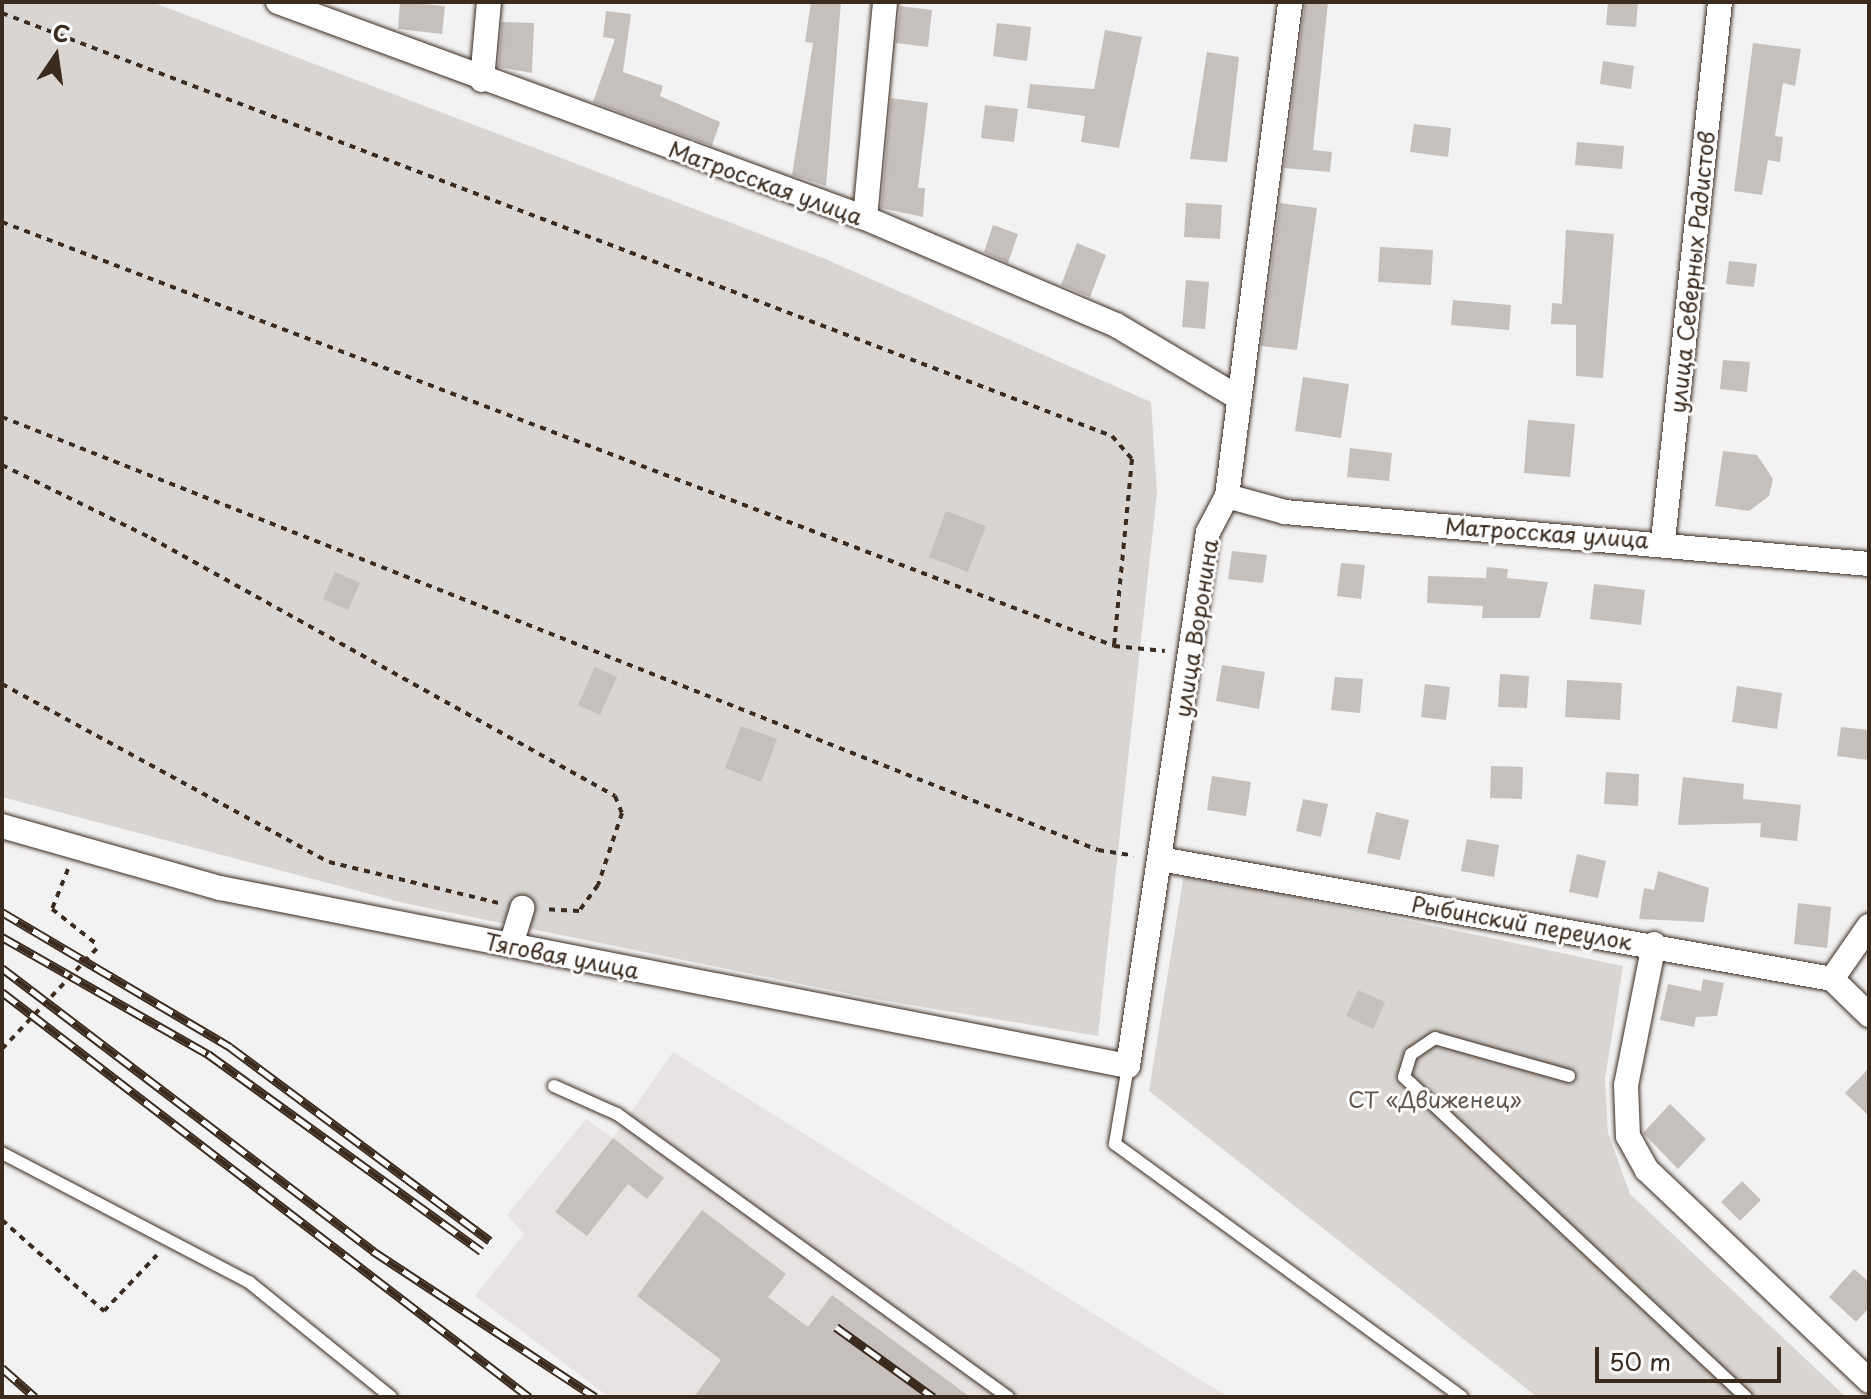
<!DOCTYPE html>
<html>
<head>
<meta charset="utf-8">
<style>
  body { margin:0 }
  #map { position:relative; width:1871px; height:1399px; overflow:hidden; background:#f3f2f2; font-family:"Playpen Sans",sans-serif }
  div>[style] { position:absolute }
  .built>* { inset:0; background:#e6e3e2 }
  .green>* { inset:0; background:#d8d5d2 }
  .building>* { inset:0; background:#c6c0bd }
  .path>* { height:4px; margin-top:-2px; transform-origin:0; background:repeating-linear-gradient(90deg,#3b2a1e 0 6px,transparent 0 12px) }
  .roads { filter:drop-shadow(0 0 2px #3b2a1e) drop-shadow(0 0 2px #3b2a1e) }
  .lane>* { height:12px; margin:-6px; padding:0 6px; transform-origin:6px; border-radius:6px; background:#fff }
  .street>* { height:24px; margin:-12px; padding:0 12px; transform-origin:12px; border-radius:12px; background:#fff }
  .rail>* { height:9px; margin-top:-4.5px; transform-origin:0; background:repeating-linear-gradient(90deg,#fff 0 18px,#3b2a1e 0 36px); box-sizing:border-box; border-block:2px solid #3b2a1e }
  .path-bridge>* { height:4px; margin-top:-2px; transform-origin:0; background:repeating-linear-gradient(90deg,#3b2a1e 0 6px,transparent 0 12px) }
  span { translate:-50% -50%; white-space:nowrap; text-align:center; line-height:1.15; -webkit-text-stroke:6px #fff; paint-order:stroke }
  .street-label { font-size:22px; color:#3b2a1e }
  .park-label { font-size:22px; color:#62554b }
  .frame { position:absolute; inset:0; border:4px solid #3b2a1e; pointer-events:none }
  .north { position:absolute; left:16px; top:16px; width:80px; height:80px; -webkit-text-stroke:6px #fff; paint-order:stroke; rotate:13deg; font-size:22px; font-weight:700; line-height:32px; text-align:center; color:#3b2a1e }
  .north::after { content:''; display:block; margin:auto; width:28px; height:36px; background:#3b2a1e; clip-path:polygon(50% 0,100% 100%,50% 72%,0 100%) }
  .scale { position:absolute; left:1595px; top:1347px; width:186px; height:36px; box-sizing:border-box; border:4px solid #3b2a1e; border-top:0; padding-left:10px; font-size:24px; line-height:28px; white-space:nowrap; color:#3b2a1e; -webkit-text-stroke:6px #fff; paint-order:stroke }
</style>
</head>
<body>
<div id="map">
  <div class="built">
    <div style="clip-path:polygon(673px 1052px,1192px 1375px,1229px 1397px,609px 1397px,475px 1296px,524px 1234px,507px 1215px,586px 1119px,613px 1138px)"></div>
  </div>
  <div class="green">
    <div style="clip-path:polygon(2px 2px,152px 2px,823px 258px,1151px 402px,1157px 493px,1098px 1036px,880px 1000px,408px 904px,2px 797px)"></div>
    <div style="clip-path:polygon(1184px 873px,1623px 966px,1605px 1079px,1608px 1133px,1630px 1194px,1846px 1397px,1537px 1397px,1149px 1091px)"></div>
  </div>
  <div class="building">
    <div style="clip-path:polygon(400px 2px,445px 6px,442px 34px,398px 29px)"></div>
    <div style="clip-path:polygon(811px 2px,841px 2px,826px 186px,792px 175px,813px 43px,805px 42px)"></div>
    <div style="clip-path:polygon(1305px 2px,1328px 2px,1313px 150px,1332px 152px,1330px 172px,1284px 168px)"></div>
    <div style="clip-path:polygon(1608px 2px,1638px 2px,1636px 27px,1606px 25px)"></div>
    <div style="clip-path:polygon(900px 6px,932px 10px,928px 47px,896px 43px)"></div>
    <div style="clip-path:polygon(606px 11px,631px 14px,623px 72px,663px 86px,660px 96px,720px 122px,712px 146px,593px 102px,615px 39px,603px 37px)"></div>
    <div style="clip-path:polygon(502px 22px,534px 23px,532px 73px,498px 67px)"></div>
    <div style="clip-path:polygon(997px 23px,1031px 27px,1027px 61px,993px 56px)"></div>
    <div style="clip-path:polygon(1105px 30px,1142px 37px,1119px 148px,1081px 142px,1085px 116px,1027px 108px,1030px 84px,1094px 89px)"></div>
    <div style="clip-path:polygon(1753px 43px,1801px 49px,1795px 86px,1783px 83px,1775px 136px,1783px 137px,1780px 162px,1768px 160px,1762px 195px,1734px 191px)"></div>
    <div style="clip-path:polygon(1207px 52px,1239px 57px,1227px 162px,1190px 159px)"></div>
    <div style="clip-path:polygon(1603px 61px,1634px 66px,1631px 89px,1600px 84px)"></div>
    <div style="clip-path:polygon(891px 98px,928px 103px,918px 188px,925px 188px,923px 217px,881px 208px)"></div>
    <div style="clip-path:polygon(985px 105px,1018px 109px,1014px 142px,981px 138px)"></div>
    <div style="clip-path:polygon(1414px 124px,1451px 128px,1448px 157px,1410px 152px)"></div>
    <div style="clip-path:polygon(1577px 142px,1624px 146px,1622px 169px,1575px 165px)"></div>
    <div style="clip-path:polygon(1186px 203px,1222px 205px,1220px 239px,1184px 237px)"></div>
    <div style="clip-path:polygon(1280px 203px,1317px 208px,1297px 350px,1261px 346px)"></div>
    <div style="clip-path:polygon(993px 225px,1018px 234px,1008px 263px,984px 252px)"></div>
    <div style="clip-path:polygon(1566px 230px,1614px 234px,1603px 378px,1576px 376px,1576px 325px,1551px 324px,1552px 303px,1562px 304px)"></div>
    <div style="clip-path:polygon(1077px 243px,1106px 255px,1090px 297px,1061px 285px)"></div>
    <div style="clip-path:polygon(1380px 247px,1433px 250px,1431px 285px,1378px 282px)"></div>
    <div style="clip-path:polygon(1729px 261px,1757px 264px,1754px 287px,1726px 284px)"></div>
    <div style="clip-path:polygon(1186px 280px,1209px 282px,1205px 329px,1182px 327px)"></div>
    <div style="clip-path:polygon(1453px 300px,1511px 305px,1509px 330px,1451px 325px)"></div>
    <div style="clip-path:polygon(1723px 360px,1750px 362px,1747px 392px,1720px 389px)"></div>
    <div style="clip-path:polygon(1303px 377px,1349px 384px,1341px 438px,1295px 431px)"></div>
    <div style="clip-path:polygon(1528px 420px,1575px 424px,1570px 477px,1524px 473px)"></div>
    <div style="clip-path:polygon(1350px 448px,1392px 453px,1389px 481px,1347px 477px)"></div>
    <div style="clip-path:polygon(1723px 451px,1757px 455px,1773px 479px,1769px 496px,1749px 511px,1715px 506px)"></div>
    <div style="clip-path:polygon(946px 511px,986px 526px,968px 572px,929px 557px)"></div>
    <div style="clip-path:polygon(1232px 551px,1267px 555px,1263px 583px,1228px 579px)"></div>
    <div style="clip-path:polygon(1341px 563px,1365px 565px,1361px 599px,1337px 596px)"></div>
    <div style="clip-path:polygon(1487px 567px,1508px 569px,1507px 578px,1548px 582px,1540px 618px,1482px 618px,1483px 606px,1427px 603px,1428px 576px,1486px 578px)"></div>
    <div style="clip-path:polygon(335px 572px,360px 583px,348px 610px,323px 599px)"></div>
    <div style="clip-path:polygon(1594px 584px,1645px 590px,1641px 625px,1590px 619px)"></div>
    <div style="clip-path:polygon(1222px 665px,1265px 672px,1259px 709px,1216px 701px)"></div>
    <div style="clip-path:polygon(595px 667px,617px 677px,600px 715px,578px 705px)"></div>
    <div style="clip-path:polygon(1500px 674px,1529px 676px,1527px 708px,1498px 707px)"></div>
    <div style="clip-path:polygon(1335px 677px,1363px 679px,1360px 713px,1331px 710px)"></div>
    <div style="clip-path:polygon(1567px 680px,1622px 683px,1620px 720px,1565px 717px)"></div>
    <div style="clip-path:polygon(1425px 684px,1450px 687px,1446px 720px,1421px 717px)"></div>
    <div style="clip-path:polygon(1737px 686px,1782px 693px,1777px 729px,1732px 722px)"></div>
    <div style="clip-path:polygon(741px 726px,777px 739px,761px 782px,725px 768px)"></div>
    <div style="clip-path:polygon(1841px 727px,1869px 730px,1869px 760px,1837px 756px)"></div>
    <div style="clip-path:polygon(1491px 766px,1523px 767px,1522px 799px,1490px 798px)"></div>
    <div style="clip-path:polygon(1606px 772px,1639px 774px,1638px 806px,1604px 804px)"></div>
    <div style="clip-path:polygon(1212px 776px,1251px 782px,1246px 816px,1207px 810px)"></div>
    <div style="clip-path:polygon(1683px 777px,1744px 784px,1743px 799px,1801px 805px,1797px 841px,1760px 837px,1761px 823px,1678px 825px)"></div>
    <div style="clip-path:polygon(1303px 799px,1328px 804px,1321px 837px,1296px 831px)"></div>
    <div style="clip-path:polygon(1376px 812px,1409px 820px,1400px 860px,1367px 853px)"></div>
    <div style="clip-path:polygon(1467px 839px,1499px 845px,1494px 877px,1461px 871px)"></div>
    <div style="clip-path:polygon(1577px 854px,1606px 861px,1598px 898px,1569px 892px)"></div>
    <div style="clip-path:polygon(1658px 871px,1709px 888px,1704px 922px,1639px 919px,1644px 888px,1654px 890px)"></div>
    <div style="clip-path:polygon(1798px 903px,1831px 907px,1827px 948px,1794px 944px)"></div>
    <div style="clip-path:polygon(1703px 979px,1724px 983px,1717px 1016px,1696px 1017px,1694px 1027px,1660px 1020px,1668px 984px,1701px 991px)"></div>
    <div style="clip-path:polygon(1358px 990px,1385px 1002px,1373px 1029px,1346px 1016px)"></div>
    <div style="clip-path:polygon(1869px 1068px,1869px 1116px,1845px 1093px)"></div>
    <div style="clip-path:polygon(1670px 1104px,1706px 1139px,1678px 1169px,1643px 1133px)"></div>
    <div style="clip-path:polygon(613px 1138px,664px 1178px,647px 1199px,628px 1184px,587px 1236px,555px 1212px)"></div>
    <div style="clip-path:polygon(1742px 1181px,1761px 1200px,1740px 1221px,1721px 1202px)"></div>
    <div style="clip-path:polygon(702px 1210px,786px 1274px,768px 1297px,808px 1327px,832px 1295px,970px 1397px,694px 1397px,721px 1360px,637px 1296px)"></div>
    <div style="clip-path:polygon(1854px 1269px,1869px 1282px,1869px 1308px,1856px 1322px,1829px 1297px)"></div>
  </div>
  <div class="path">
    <div style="left:2px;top:13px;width:1188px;rotate:20.86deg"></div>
    <div style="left:1112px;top:436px;width:30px;rotate:49deg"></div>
    <div style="left:1132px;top:459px;width:188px;rotate:95.5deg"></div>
    <div style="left:2px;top:222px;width:1190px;rotate:20.87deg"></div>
    <div style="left:1114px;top:646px;width:51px;rotate:5.6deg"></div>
    <div style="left:2px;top:417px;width:1178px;rotate:21.56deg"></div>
    <div style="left:1098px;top:850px;width:36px;rotate:9deg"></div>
    <div style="left:2px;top:465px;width:166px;rotate:26.1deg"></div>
    <div style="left:151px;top:538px;width:531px;rotate:29.08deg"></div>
    <div style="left:615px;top:796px;width:18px;rotate:68deg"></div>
    <div style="left:622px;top:813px;width:76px;rotate:108.4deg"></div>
    <div style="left:598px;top:885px;width:32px;rotate:126deg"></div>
    <div style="left:579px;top:911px;width:33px;rotate:-177deg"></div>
    <div style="left:2px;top:684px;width:372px;rotate:28.6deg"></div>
    <div style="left:329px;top:862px;width:174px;rotate:13.6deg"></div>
    <div style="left:68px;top:869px;width:43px;rotate:111.8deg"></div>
    <div style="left:52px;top:909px;width:60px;rotate:38.2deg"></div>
    <div style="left:2px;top:1220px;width:137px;rotate:41.7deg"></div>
    <div style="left:104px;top:1311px;width:77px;rotate:-46.6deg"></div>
  </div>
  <div class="roads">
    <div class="lane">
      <div style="left:1128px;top:1066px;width:79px;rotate:99.5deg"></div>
      <div style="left:1115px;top:1144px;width:429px;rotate:36.1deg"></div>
      <div style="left:1569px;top:1076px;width:139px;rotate:-164.2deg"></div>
      <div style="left:1435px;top:1038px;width:29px;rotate:146deg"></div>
      <div style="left:1411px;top:1054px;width:24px;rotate:107deg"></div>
      <div style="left:1404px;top:1077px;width:468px;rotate:43.1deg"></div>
      <div style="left:554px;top:1086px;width:69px;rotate:24deg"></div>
      <div style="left:617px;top:1114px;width:483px;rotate:35.9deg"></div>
      <div style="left:2px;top:1153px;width:279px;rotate:27.6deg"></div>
      <div style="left:249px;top:1282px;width:183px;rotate:39deg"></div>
    </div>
    <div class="street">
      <div style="left:278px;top:2px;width:625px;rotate:20.2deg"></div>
      <div style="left:865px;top:218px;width:273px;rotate:23.1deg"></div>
      <div style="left:1116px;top:325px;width:143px;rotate:30.7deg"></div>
      <div style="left:482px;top:80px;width:78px;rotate:-84.9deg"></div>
      <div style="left:865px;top:218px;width:217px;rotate:-84.7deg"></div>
      <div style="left:1227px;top:496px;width:60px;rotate:15.4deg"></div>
      <div style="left:1285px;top:512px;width:586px;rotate:5.09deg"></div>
      <div style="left:1663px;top:541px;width:542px;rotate:-83.96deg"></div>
      <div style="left:2px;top:826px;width:227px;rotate:15.9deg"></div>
      <div style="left:220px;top:888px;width:925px;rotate:11.09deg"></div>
      <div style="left:1128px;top:1066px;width:540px;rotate:-81.48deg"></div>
      <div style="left:1208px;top:532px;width:41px;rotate:-62.2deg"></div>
      <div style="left:1227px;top:496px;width:498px;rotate:-82.7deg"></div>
      <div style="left:1160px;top:859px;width:683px;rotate:10.12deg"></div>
      <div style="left:1832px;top:979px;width:52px;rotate:44.2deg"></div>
      <div style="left:1654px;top:944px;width:144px;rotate:101.2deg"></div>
      <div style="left:1626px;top:1085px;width:51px;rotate:87.8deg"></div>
      <div style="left:1628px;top:1136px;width:39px;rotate:61deg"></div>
      <div style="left:1647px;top:1170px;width:306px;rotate:43.5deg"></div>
      <div style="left:511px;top:945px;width:39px;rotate:-73deg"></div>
      <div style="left:1832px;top:979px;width:65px;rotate:-55.1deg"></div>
    </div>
  </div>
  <div class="rail">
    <div style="left:2px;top:912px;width:265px;rotate:30.6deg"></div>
    <div style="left:230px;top:1047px;width:324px;rotate:36.7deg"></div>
    <div style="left:2px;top:937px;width:237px;rotate:29.6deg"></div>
    <div style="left:208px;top:1054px;width:337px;rotate:35.8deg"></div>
    <div style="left:2px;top:968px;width:467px;rotate:37.3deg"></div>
    <div style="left:373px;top:1251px;width:266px;rotate:33.3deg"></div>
    <div style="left:2px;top:992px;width:665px;rotate:37.54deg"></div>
    <div style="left:836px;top:1327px;width:120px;rotate:35.8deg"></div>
    <div style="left:2px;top:1368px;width:44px;rotate:41.3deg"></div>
  </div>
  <div class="path-bridge">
    <div style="left:2px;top:1049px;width:141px;rotate:-46.7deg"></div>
  </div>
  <div class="street-label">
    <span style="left:766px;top:182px;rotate:20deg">Матросская улица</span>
    <span style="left:1691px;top:272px;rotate:-84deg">улица Северных Радистов</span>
    <span style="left:1547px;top:532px;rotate:4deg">Матросская улица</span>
    <span style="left:1195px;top:628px;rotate:-81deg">улица Воронина</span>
    <span style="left:1522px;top:922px;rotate:10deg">Рыбинский переулок</span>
    <span style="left:562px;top:955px;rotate:11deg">Тяговая улица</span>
  </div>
  <div class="park-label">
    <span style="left:1435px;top:1099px">СТ «Движенец»</span>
  </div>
  <div class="frame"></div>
  <div class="north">С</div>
  <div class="scale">50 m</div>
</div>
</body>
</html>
